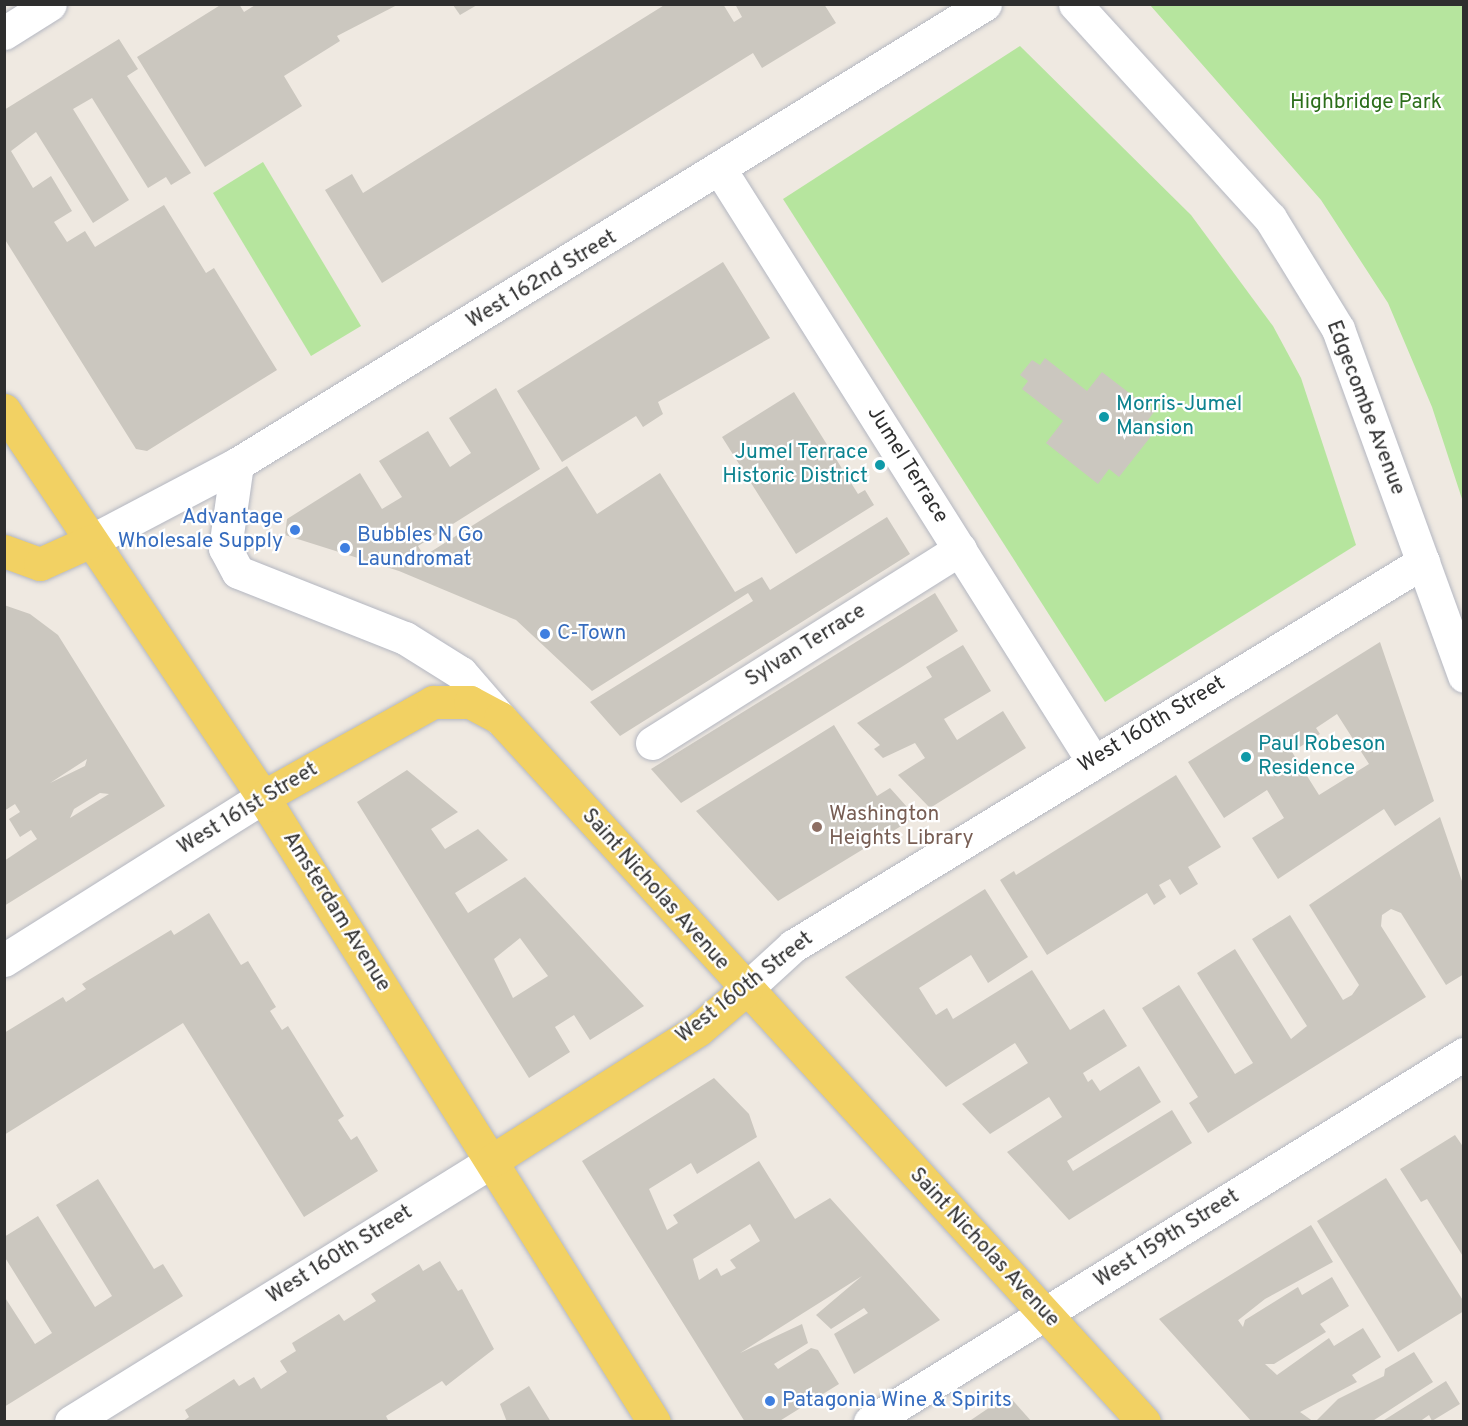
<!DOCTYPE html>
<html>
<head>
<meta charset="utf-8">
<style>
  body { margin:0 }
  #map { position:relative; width:1468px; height:1426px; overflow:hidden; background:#efe9e1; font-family:Overpass,sans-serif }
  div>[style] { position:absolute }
  .green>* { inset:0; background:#b6e59e }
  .building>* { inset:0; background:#cbc7bf }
  .roads { filter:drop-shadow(0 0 2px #b4b7c1) drop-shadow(0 0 2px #b4b7c1) }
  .minor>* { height:33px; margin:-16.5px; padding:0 16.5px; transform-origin:16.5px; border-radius:16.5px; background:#fff }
  .major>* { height:33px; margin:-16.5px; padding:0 16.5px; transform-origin:16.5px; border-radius:16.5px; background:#f2d163 }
  .dots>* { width:16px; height:16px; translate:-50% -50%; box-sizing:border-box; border:3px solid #fff; border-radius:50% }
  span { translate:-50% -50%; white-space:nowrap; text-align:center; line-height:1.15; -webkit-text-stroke:4.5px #fff; paint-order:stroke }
  .park-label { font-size:21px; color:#2c6e1b }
  .street-label { font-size:21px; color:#2e2e2e }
  .culture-label { font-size:21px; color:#0d838f }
  .left { translate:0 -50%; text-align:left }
  .right { translate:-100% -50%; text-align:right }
  .shop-label { font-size:21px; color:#366cbe }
  .education-label { font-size:21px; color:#785e54 }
  .frame { position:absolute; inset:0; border:6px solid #2e2e2e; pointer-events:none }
</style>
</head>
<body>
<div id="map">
  <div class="green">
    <div style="clip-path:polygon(1150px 5px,1463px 5px,1463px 502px,1432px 407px,1388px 303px,1321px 200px)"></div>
    <div style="clip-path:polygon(1020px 46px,1191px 215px,1273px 326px,1301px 378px,1356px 545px,1105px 702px,783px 199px)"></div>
    <div style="clip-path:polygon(263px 162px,361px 326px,311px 356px,213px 193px)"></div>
  </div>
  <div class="building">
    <div style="clip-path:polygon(222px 4px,239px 4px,244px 12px,257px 4px,399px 4px,337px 36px,340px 41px,284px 76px,302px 106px,205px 167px,137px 57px)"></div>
    <div style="clip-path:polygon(666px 4px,723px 4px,734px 22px,742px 17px,735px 4px,824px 4px,836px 23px,762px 68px,753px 53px,382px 283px,325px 190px,352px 174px,363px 193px)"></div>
    <div style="clip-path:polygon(453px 5px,477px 5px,460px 15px)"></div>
    <div style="clip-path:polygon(119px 39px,138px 69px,127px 76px,191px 173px,171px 185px,166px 177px,148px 188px,92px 98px,73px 109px,129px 200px,93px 223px,36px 132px,11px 151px,33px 188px,51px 176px,72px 211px,54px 222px,67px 242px,85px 231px,95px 247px,164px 205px,206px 273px,214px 268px,277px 370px,147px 451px,136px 449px,4px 238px,4px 110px)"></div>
    <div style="clip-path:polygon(723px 262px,770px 338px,658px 402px,663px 414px,643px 427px,636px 416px,562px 462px,517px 391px)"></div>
    <div style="clip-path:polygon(1045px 358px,1087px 391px,1102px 372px,1154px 412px,1142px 428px,1152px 435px,1119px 477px,1109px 469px,1098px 484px,1046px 443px,1063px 421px,1022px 389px,1028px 381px,1020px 375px,1032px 360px,1040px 365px)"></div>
    <div style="clip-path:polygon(496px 388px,540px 469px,418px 546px,424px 556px,567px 466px,597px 514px,660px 473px,735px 592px,762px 577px,770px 590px,887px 517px,910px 554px,620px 736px,590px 702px,753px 601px,748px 593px,592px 691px,516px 620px,399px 571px,285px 535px,287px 519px,360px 473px,382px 509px,402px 497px,379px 461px,428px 431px,450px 467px,471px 453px,449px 418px)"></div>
    <div style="clip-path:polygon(794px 392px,858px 494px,865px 490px,874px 505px,796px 554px,722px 437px)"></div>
    <div style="clip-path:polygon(935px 593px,958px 631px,900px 668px,681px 803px,651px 769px)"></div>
    <div style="clip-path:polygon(evenodd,4px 605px,30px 614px,58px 635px,165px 806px,4px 906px,4px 861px,37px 839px,31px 830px,20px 837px,9px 819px,20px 812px,15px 804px,4px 811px,4px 605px,87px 759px,85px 766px,50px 783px,87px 759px,4px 605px,100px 793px,109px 794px,70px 818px,74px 809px,100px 793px)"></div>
    <div style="clip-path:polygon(evenodd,1380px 642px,1434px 801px,1395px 826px,1384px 809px,1278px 879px,1252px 838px,1284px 818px,1267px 790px,1224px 818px,1188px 762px,1380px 642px,1337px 714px,1369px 764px,1319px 795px,1292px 752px,1320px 734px,1316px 728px,1337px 714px)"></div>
    <div style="clip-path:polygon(963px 645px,991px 691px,944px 719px,957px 740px,1003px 711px,1026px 748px,930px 808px,898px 775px,925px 758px,915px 743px,883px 758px,874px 749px,880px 745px,857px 723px,932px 677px,926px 667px)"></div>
    <div style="clip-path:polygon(834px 725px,877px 796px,890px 788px,916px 817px,778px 901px,696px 811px)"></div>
    <div style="clip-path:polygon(evenodd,407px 770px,458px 812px,431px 829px,445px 849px,478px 829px,508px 860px,455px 893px,468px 913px,525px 877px,644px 1006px,590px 1040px,574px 1015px,555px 1027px,570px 1052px,529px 1078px,357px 802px,407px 770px,520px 938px,548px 976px,513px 998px,494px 959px,520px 938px)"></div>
    <div style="clip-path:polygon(1176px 775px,1221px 847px,1188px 867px,1198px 884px,1180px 895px,1170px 879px,1159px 885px,1166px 897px,1154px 905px,1147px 893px,1047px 955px,1000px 880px,1014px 871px,1016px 875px)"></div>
    <div style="clip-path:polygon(1440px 817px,1464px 887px,1464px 974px,1446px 985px,1401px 913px,1391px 909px,1382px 915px,1381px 926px,1426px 997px,1208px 1133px,1189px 1103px,1198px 1097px,1142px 1008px,1179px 985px,1235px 1074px,1253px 1063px,1197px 973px,1235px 949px,1291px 1039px,1307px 1026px,1252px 939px,1290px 915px,1343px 1000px,1352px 995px,1359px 985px,1309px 905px)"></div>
    <div style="clip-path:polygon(985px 889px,1028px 957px,988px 983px,971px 955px,919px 988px,936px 1015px,947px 1008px,953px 1019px,1032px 970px,1070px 1030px,1104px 1009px,1127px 1046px,1083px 1073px,1088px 1082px,1092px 1079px,1100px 1091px,1139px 1066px,1161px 1102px,1067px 1161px,1073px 1171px,1172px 1110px,1192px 1143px,1069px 1220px,1007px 1152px,1062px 1117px,1049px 1097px,990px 1134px,962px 1104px,1028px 1063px,1015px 1043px,946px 1087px,845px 977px)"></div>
    <div style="clip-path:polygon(209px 913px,241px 965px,248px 961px,276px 1007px,270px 1011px,282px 1030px,288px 1026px,344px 1116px,338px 1120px,351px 1140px,357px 1136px,378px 1171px,304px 1217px,183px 1023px,4px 1135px,4px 1033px,63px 997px,66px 1002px,86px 989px,82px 984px,171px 930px,174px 935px)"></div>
    <div style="clip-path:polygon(evenodd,714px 1078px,749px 1114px,757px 1137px,697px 1174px,691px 1163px,649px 1189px,667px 1230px,678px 1223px,673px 1215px,759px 1161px,795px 1219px,830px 1198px,940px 1320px,854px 1374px,834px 1334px,868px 1313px,864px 1308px,831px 1329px,816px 1315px,862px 1276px,740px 1353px,802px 1324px,808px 1343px,774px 1364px,778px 1369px,811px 1348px,818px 1350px,839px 1384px,778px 1422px,745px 1422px,582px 1161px,714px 1078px,750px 1224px,760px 1241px,730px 1260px,736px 1268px,721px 1276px,717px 1268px,699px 1280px,693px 1259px,750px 1224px)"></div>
    <div style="clip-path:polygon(1455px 1135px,1464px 1148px,1464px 1258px,1427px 1199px,1421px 1202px,1400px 1169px)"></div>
    <div style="clip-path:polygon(1386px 1178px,1464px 1302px,1464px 1311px,1398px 1352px,1317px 1221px)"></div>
    <div style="clip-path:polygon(98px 1179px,154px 1269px,163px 1264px,183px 1296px,4px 1407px,4px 1296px,35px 1344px,52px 1333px,4px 1256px,4px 1237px,38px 1216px,95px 1307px,112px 1296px,56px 1205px)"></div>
    <div style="clip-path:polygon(1311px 1225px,1333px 1262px,1265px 1299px,1232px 1325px,1238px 1320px,1243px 1327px,1245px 1320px,1298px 1287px,1302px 1295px,1332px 1277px,1349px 1306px,1320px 1324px,1326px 1332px,1274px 1364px,1265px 1364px,1277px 1375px,1329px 1338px,1334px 1346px,1363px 1328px,1381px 1357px,1352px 1375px,1357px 1382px,1300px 1412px,1314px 1422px,1252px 1422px,1159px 1319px)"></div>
    <div style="clip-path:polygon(440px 1261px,458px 1291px,462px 1289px,494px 1349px,446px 1386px,442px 1381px,386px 1416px,389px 1422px,182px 1422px,189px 1417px,185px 1410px,234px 1379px,239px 1386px,254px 1377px,261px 1389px,287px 1372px,280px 1361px,296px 1351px,292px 1343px,339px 1314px,344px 1321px,376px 1301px,371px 1294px,419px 1264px,423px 1271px)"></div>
    <div style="clip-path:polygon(1414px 1352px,1433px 1382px,1371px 1422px,1315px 1422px,1338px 1399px,1384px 1376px,1385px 1369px)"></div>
    <div style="clip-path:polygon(1446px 1381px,1460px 1404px,1432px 1421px,1429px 1415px,1419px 1422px,1381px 1422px)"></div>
    <div style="clip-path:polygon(529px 1386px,551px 1422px,507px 1422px,500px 1404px)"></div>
    <div style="clip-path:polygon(1008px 1395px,1032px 1422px,968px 1422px)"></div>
  </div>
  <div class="roads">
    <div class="minor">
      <div style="left:1075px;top:4px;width:290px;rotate:47.7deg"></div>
      <div style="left:1270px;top:218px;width:130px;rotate:58.5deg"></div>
      <div style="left:1338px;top:329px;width:369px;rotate:70deg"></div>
      <div style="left:4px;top:33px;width:54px;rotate:-32.2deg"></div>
      <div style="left:721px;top:171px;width:696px;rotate:57.79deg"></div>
      <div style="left:237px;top:464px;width:85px;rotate:98.1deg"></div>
      <div style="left:225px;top:548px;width:27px;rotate:62deg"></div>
      <div style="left:238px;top:572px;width:180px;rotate:21.6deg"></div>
      <div style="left:405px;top:638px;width:66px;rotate:32deg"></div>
      <div style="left:461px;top:673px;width:60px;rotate:49.1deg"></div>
      <div style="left:91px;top:541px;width:165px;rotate:-27.8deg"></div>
      <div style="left:237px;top:464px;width:878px;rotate:-31.59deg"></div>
      <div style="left:652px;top:743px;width:364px;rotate:-32.2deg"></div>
      <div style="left:4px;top:960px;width:306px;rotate:-32.2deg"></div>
      <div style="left:746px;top:989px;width:64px;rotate:-42.5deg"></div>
      <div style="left:793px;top:946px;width:738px;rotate:-31.36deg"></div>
      <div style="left:71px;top:1422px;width:497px;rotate:-31.8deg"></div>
      <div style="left:870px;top:1422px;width:699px;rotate:-31.78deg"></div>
    </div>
    <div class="major">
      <div style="left:4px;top:410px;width:466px;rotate:56.2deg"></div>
      <div style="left:263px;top:797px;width:737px;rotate:57.97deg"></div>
      <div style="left:4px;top:551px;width:38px;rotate:20deg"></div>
      <div style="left:40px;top:564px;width:56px;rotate:-24.3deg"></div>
      <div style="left:263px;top:797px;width:195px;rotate:-29.2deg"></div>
      <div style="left:433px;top:702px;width:37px"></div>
      <div style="left:470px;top:702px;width:34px;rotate:28deg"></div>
      <div style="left:500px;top:718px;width:954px;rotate:47.55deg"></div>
      <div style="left:493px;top:1160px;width:243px;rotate:-32.4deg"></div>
      <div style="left:698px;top:1030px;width:63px;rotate:-40.5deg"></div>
    </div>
  </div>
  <div class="dots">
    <div style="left:1104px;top:417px;background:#0f9aa8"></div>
    <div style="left:880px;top:465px;background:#0f9aa8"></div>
    <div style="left:295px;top:530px;background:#3f7fe0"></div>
    <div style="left:345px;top:548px;background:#3f7fe0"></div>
    <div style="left:545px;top:634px;background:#3f7fe0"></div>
    <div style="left:1246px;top:757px;background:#0f9aa8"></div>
    <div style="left:817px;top:827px;background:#8d6e63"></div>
    <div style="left:770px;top:1401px;background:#3f7fe0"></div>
  </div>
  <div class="park-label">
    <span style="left:1366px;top:103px">Highbridge Park</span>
  </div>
  <div class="street-label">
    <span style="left:542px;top:280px;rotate:-31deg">West 162nd Street</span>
    <span style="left:1365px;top:408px;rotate:69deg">Edgecombe Avenue</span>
    <span style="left:907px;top:465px;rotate:58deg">Jumel Terrace</span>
    <span style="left:806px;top:646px;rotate:-32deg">Sylvan Terrace</span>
    <span style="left:1152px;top:725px;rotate:-31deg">West 160th Street</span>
    <span style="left:248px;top:809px;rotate:-31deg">West 161st Street</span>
    <span style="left:655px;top:890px;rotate:48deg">Saint Nicholas Avenue</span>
    <span style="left:336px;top:912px;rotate:58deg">Amsterdam Avenue</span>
    <span style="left:745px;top:988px;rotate:-38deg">West 160th Street</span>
    <span style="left:1167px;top:1239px;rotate:-32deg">West 159th Street</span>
    <span style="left:984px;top:1248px;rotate:47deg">Saint Nicholas Avenue</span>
    <span style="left:340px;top:1255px;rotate:-32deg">West 160th Street</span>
  </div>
  <div class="culture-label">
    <span class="left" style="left:1116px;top:417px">Morris-Jumel<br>Mansion</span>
    <span class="right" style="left:868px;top:465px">Jumel Terrace<br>Historic District</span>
    <span class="left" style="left:1258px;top:757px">Paul Robeson<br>Residence</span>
  </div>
  <div class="shop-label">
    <span class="right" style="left:283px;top:530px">Advantage<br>Wholesale Supply</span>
    <span class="left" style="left:357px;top:548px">Bubbles N Go<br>Laundromat</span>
    <span class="left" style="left:557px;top:634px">C-Town</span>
    <span class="left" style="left:782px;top:1401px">Patagonia Wine &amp; Spirits</span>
  </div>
  <div class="education-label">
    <span class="left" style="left:829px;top:827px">Washington<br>Heights Library</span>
  </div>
  <div class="frame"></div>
</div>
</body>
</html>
